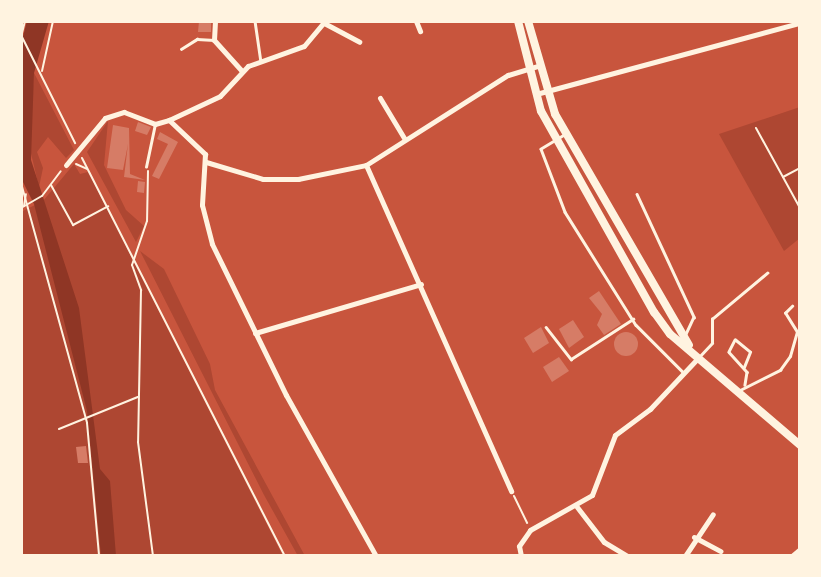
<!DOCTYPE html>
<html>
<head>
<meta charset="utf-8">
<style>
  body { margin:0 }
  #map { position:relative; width:821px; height:577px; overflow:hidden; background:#c8553d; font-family:Inter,sans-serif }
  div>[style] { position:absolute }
  .green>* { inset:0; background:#ae4732 }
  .water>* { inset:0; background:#8f3625 }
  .building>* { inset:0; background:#d67c66 }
  .round { border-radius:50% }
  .path>* { height:2px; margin:-1px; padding:0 1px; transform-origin:1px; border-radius:1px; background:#fff3e0 }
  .service>* { height:2.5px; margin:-1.25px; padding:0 1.25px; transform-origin:1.25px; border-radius:1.25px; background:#fff3e0 }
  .minor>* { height:5px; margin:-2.5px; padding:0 2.5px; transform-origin:2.5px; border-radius:2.5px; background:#fff3e0 }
  .primary>* { height:8px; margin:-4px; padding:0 4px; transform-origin:4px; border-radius:4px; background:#fff3e0 }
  span { translate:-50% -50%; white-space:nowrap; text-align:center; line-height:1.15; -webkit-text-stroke:6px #fff3e0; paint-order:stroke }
  .frame { position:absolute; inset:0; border:23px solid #fff3e0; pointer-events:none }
</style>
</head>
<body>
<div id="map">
  <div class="green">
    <div style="clip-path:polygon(34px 73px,74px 150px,66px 158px,48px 137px,37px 152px,43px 168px,39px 187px,29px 145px)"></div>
    <div style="clip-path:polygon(800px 107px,800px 238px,784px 251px,719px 134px)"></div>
    <div style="clip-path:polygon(108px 121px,104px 165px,126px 210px,144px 226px,136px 242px,87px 152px)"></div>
    <div style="clip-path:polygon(74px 164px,80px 174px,88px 172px,283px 556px,21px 556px,21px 212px,43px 201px)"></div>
    <div style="clip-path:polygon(140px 251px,164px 269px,210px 364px,215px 390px,305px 556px,298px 556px,264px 495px)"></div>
  </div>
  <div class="water">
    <div style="clip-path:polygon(27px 21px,49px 21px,34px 73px,31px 160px,79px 308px,100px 469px,110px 481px,116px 556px,101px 556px,87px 411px,34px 204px,21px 178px,21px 44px)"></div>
  </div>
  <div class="building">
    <div style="clip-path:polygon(199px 21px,211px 21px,211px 32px,198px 32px)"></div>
    <div style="clip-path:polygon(138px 122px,151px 127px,147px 135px,135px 131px)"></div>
    <div style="clip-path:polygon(113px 125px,129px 128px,130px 174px,145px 180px,124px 177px,128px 144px,123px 170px,107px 168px)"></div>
    <div style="clip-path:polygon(160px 132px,178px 142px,159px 179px,152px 176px,168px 144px,157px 139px)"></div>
    <div style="clip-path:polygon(138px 181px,145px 182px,144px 193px,137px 192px)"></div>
    <div style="clip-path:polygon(599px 291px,621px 324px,604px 335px,597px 325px,602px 314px,589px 298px)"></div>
    <div style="clip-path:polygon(573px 320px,584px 337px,569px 348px,559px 329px)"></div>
    <div style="clip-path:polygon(541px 327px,549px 343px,533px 353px,524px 338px)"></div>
    <div class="round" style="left:614px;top:332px;width:24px;height:24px"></div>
    <div style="clip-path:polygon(559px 357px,569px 371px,552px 382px,543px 367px)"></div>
    <div style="clip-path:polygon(86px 446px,88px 463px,78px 463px,76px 447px)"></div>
  </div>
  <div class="path">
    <div style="left:22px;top:33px;width:12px;rotate:-76deg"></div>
    <div style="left:21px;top:35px;width:121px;rotate:63.4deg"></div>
    <div style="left:42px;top:71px;width:51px;rotate:-77.6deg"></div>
    <div style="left:756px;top:128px;width:91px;rotate:61.2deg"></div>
    <div style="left:82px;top:158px;width:447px;rotate:63deg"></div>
    <div style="left:76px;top:164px;width:12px;rotate:24deg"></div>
    <div style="left:148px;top:171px;width:50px;rotate:91.1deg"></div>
    <div style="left:147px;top:221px;width:46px;rotate:108.8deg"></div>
    <div style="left:132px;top:265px;width:27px;rotate:70deg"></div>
    <div style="left:141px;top:290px;width:152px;rotate:91.1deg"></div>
    <div style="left:138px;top:442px;width:115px;rotate:82.5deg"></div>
    <div style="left:783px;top:177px;width:19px;rotate:-28deg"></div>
    <div style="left:21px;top:183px;width:249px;rotate:74.6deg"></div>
    <div style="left:87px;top:423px;width:134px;rotate:84.8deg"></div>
    <div style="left:51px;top:185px;width:46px;rotate:61.2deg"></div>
    <div style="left:73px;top:225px;width:40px;rotate:-28deg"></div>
    <div style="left:24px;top:206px;width:12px;rotate:-81deg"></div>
    <div style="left:21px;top:208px;width:24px;rotate:-30deg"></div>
    <div style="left:42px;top:196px;width:31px;rotate:-53deg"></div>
    <div style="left:59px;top:429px;width:85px;rotate:-22.1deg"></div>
    <div style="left:514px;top:496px;width:30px;rotate:64deg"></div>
  </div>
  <div class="service">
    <div style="left:255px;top:21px;width:41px;rotate:81.7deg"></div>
    <div style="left:181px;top:49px;width:19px;rotate:-32deg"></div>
    <div style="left:197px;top:39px;width:17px;rotate:3deg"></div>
    <div style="left:566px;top:134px;width:29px;rotate:149deg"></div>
    <div style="left:541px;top:149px;width:67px;rotate:69.1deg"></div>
    <div style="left:565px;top:212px;width:133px;rotate:57.9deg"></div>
    <div style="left:636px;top:325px;width:68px;rotate:45deg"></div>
    <div style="left:146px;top:167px;width:44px;rotate:-78.2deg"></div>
    <div style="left:637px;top:194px;width:136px;rotate:65.1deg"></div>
    <div style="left:694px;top:317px;width:21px;rotate:115deg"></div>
    <div style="left:546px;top:327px;width:41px;rotate:52deg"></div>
    <div style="left:571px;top:359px;width:74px;rotate:-32.8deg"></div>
    <div style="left:699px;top:357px;width:19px;rotate:-47deg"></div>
    <div style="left:712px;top:343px;width:24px;rotate:-90deg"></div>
    <div style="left:712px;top:319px;width:72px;rotate:-39.9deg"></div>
    <div style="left:744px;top:367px;width:16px;rotate:-68deg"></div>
    <div style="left:750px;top:352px;width:19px;rotate:-141deg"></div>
    <div style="left:735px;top:340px;width:13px;rotate:117deg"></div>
    <div style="left:729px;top:352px;width:27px;rotate:48deg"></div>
    <div style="left:747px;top:372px;width:13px;rotate:99deg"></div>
    <div style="left:740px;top:390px;width:45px;rotate:-26.6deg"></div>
    <div style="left:780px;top:370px;width:17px;rotate:-54deg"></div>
    <div style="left:790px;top:356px;width:25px;rotate:-74deg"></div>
    <div style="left:797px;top:332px;width:22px;rotate:-122deg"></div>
    <div style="left:785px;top:313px;width:10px;rotate:-45deg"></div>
  </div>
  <div class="minor">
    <div style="left:215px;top:21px;width:19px;rotate:93deg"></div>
    <div style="left:214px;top:40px;width:40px;rotate:48deg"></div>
    <div style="left:416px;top:21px;width:11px;rotate:68deg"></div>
    <div style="left:324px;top:23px;width:40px;rotate:28deg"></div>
    <div style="left:536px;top:94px;width:273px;rotate:-15.1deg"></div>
    <div style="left:380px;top:98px;width:47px;rotate:59deg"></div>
    <div style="left:169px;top:120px;width:56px;rotate:-25.2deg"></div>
    <div style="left:220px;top:96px;width:41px;rotate:-47deg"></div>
    <div style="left:248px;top:66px;width:59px;rotate:-19.7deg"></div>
    <div style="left:304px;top:46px;width:33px;rotate:-50deg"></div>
    <div style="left:206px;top:162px;width:59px;rotate:16.6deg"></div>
    <div style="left:263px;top:179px;width:35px"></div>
    <div style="left:298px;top:179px;width:69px;rotate:-11.6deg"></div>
    <div style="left:366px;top:165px;width:168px;rotate:-32.4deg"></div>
    <div style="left:508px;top:75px;width:34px;rotate:-17deg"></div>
    <div style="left:66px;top:165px;width:61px;rotate:-50.3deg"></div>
    <div style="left:105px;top:118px;width:20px;rotate:-18deg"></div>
    <div style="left:124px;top:112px;width:33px;rotate:21deg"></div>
    <div style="left:155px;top:124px;width:15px;rotate:-16deg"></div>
    <div style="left:169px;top:120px;width:50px;rotate:43.4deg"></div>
    <div style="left:205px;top:154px;width:51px;rotate:93.4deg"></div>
    <div style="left:202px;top:205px;width:40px;rotate:75.6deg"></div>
    <div style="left:212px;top:244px;width:168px;rotate:63.9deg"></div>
    <div style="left:286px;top:395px;width:184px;rotate:60.8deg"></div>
    <div style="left:366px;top:165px;width:357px;rotate:66deg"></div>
    <div style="left:255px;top:333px;width:173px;rotate:-16.4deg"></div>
    <div style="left:577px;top:507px;width:44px;rotate:52.4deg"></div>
    <div style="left:604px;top:542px;width:27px;rotate:31deg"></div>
    <div style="left:694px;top:537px;width:30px;rotate:28deg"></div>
    <div style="left:521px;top:556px;width:10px;rotate:-101deg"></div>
    <div style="left:519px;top:546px;width:19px;rotate:-55deg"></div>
    <div style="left:530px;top:530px;width:71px;rotate:-29.4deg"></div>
    <div style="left:592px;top:495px;width:64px;rotate:-69deg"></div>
    <div style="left:615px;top:435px;width:44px;rotate:-36.6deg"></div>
    <div style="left:650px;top:409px;width:71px;rotate:-46.7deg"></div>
    <div style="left:685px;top:556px;width:50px;rotate:-56.3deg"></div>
    <div style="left:792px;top:556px;width:11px;rotate:-41deg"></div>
  </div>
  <div class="primary">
    <div style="left:518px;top:21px;width:93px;rotate:75.7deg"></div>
    <div style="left:541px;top:111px;width:231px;rotate:60.7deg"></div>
    <div style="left:654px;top:312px;width:27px;rotate:54deg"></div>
    <div style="left:670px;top:334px;width:171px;rotate:40.5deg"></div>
    <div style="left:528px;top:21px;width:97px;rotate:73.8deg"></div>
    <div style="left:555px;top:114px;width:267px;rotate:59.9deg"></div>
  </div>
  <div class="frame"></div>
</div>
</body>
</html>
